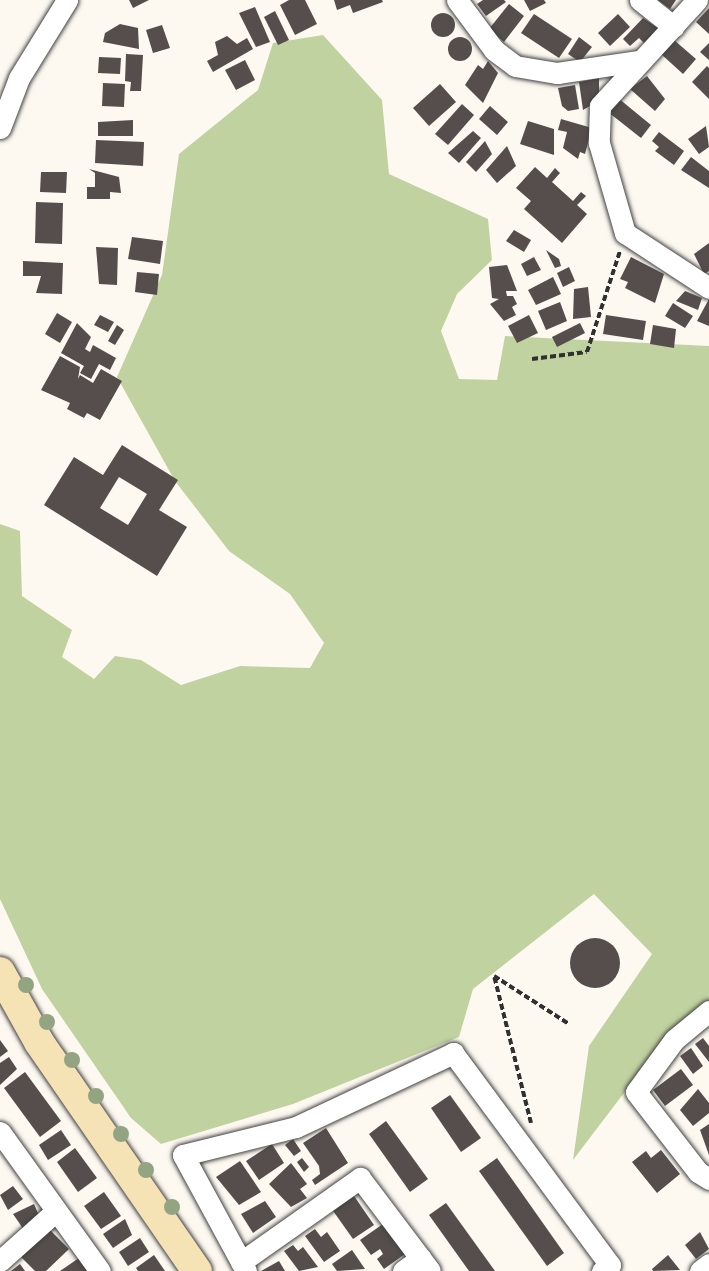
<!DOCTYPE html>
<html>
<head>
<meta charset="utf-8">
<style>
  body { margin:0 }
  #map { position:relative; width:709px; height:1271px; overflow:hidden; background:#fdf9f1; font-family:"Noto Serif",serif }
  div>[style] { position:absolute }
  .forest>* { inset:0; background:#c0d2a0 }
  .building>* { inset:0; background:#554e4c }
  .round { border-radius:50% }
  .path>* { height:4px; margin-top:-2px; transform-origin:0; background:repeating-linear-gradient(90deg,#303030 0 6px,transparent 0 9px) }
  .roads { filter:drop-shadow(0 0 2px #414141) drop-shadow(0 0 2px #414141) }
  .street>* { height:21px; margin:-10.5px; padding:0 10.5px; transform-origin:10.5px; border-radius:10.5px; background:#fff }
  .secondary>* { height:30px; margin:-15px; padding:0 15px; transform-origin:15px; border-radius:15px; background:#f5e2b5 }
  .trees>* { width:16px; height:16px; margin:-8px; border-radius:50%; background:#93a482 }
  span { translate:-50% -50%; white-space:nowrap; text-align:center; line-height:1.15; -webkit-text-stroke:6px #fff; paint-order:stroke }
</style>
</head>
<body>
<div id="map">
  <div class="forest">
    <div style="clip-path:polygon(323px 35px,382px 100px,389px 174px,488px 219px,492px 260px,457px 294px,441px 331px,459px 379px,497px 380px,505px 336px,709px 346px,709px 1001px,668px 1035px,573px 1160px,589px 1046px,652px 954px,594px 894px,473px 989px,459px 1037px,293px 1104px,161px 1144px,131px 1118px,42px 989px,0 899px,0 524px,20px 531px,22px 596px,72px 630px,62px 657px,94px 679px,115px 656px,141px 660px,181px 685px,240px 666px,310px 668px,324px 643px,290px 594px,229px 551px,175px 481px,117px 377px,162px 275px,179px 154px,258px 90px,273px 43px)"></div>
  </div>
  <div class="building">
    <div style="clip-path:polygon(129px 0,149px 0,133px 8px)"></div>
    <div style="clip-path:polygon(289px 0,305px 0,317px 24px,295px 35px,280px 5px)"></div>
    <div style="clip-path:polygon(334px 0,382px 0,383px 2px,353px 13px,350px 5px,337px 10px)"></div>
    <div style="clip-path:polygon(483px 0,504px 0,506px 2px,486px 16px,477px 4px)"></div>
    <div style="clip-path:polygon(524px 0,544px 0,546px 3px,530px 11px)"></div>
    <div style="clip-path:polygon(658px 0,676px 0,670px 9px)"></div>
    <div style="clip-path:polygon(509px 4px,524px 16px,504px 42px,489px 29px)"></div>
    <div style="clip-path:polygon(255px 7px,270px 42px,256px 47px,239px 13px)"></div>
    <div style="clip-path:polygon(709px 8px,709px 34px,696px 22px)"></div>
    <div style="clip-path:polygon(275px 11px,289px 40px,278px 45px,264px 17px)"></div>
    <div class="round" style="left:431px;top:13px;width:24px;height:24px"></div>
    <div style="clip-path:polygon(534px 14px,572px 39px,559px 58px,521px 33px)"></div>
    <div style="clip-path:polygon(618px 14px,630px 27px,610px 46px,598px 33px)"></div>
    <div style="clip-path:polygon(643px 18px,658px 28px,644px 43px,639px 38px,630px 46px,623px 39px)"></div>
    <div style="clip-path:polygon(120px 24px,138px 28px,139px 49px,103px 42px,105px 33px)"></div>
    <div style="clip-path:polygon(162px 25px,170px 48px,153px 53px,146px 30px)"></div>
    <div style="clip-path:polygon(227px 36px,237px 44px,247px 38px,253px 49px,213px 72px,207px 61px,218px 55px,215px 42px)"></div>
    <div style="clip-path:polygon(579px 37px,592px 47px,580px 62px,568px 54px)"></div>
    <div class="round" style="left:448px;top:37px;width:24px;height:24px"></div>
    <div style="clip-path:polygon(674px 40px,696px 59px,683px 74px,661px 54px)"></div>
    <div style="clip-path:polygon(709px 43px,709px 60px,700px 52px)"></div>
    <div style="clip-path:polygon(126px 54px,143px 55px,141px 91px,130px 91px,131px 82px,125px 81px)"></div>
    <div style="clip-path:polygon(99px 57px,121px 58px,120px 74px,98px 73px)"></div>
    <div style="clip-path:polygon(245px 60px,255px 80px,236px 90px,225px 70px)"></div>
    <div style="clip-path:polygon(488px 61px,498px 73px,483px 103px,465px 85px,478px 65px,483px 69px)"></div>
    <div style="clip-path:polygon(707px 66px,709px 68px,709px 99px,692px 82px)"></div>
    <div style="clip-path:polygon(647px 76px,665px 99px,655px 111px,630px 89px)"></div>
    <div style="clip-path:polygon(599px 78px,599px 101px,583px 110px,579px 82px)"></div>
    <div style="clip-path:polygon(103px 83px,125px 84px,124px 107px,102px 106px)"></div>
    <div style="clip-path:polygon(440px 84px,456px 102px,429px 126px,413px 108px)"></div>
    <div style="clip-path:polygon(575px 85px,579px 109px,568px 111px,562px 106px,558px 88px)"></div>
    <div style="clip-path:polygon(618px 98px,651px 125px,641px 138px,608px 112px)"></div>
    <div style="clip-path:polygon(462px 104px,474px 115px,448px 145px,435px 134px)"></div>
    <div style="clip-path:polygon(490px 106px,508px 122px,497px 135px,479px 119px)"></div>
    <div style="clip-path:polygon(561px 119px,592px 128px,585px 154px,580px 152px,578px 159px,563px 148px,567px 132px,558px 130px)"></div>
    <div style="clip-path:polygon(133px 120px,133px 136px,98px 136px,98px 122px)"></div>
    <div style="clip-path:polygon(528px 121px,554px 129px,554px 155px,520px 144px)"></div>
    <div style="clip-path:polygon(706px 126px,709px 147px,699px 154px,688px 139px)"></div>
    <div style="clip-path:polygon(473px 131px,481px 138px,459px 163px,448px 153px)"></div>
    <div style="clip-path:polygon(659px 132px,684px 151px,674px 165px,655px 151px,659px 147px,652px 141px)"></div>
    <div style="clip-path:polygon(96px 140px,144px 142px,143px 166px,95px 163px)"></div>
    <div style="clip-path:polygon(485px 141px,492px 154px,476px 172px,466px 162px)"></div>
    <div style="clip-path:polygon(507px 146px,516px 166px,497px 183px,486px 170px)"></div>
    <div style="clip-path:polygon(691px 157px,709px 171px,709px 188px,681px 170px)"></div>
    <div style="clip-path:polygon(535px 167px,547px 178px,555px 168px,560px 173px,552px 182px,573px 201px,581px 192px,586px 196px,577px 205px,587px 214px,562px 243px,524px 209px,531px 201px,516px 188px)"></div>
    <div style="clip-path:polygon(89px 169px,119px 177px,121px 193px,110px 192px,110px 199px,87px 199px,87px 187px,95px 187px,95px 173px)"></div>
    <div style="clip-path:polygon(41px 172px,67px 172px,66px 193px,40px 192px)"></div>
    <div style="clip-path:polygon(36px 202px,63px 203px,62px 244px,35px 243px)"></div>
    <div style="clip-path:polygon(514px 230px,531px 240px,524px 252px,506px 241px)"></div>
    <div style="clip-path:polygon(132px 237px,163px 241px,160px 264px,128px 259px)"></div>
    <div style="clip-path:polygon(709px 243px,709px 271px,704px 274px,694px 254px)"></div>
    <div style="clip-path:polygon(96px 247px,118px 248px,117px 285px,99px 284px)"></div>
    <div style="clip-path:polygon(546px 250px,559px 259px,561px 266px,555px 268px)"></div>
    <div style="clip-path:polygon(534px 257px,541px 270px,527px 276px,521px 264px)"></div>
    <div style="clip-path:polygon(631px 257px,664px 274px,655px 303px,625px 288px,628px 282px,620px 279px)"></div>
    <div style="clip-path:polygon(23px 261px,63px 263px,62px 294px,36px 293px,41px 276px,23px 276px)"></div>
    <div style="clip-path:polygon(507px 265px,517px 291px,506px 291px,507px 296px,513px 296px,517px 304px,512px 307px,516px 315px,504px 321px,490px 304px,499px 299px,492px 298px,489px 267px)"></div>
    <div style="clip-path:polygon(569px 267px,575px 281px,563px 287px,557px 273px)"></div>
    <div style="clip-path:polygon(137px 272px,159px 274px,157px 295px,135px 292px)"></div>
    <div style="clip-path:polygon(553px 277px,561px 294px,536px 305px,528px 290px)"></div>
    <div style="clip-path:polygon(588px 287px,591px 317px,573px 319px,574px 289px)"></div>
    <div style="clip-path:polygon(685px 291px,702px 298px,698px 310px,676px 301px)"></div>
    <div style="clip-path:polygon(709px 299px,709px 326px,697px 321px)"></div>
    <div style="clip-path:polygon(560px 302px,567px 321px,546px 330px,538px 311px)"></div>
    <div style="clip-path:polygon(673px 303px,693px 316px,685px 328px,665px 316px)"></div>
    <div style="clip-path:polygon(57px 313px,72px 322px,60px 343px,45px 334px)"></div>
    <div style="clip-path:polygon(100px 315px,114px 322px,108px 332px,94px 325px)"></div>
    <div style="clip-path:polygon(529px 315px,538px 333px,517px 343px,508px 326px)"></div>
    <div style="clip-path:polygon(606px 315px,646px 321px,643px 340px,603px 334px)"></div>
    <div style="clip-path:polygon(77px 323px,91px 337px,85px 349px,90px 352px,93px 345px,116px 358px,110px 370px,99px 364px,91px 379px,80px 373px,84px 366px,61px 353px)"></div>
    <div style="clip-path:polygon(580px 323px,585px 333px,557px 347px,552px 337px)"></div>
    <div style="clip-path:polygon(117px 325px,124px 330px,115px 345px,108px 341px)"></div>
    <div style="clip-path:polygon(653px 325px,676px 329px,674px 348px,650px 344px)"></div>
    <div style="clip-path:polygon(60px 356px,80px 367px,78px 379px,80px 375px,93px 383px,101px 369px,122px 381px,100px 420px,87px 413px,84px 418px,67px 409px,70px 403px,41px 390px)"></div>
    <div style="clip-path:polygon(evenodd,122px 445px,178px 480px,159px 510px,187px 527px,157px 576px,44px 505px,74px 457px,103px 475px,122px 445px,119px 477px,147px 494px,128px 525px,100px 508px,119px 477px)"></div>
    <div class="round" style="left:570px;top:938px;width:50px;height:50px"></div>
    <div style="clip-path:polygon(703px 1038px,709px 1046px,709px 1062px,695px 1044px)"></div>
    <div style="clip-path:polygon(0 1040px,8px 1051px,0 1057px)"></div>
    <div style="clip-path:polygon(691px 1048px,703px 1066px,693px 1074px,680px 1056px)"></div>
    <div style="clip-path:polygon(9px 1057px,17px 1069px,0 1085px,0 1063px)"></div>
    <div style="clip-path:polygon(681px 1069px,693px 1085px,665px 1106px,653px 1090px)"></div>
    <div style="clip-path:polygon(25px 1072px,61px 1121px,40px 1137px,4px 1088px)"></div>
    <div style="clip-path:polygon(698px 1089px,709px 1103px,709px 1113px,693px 1126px,680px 1110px)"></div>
    <div style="clip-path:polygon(450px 1095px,481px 1138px,461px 1152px,431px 1108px)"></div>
    <div style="clip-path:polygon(386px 1121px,428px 1179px,410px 1192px,369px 1134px)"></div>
    <div style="clip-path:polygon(709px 1124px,709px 1155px,700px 1130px)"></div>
    <div style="clip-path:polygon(326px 1128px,348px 1163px,315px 1185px,312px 1180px,320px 1174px,319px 1166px,303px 1143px)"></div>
    <div style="clip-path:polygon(61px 1130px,71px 1145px,48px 1160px,39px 1145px)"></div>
    <div style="clip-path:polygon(293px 1139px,301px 1151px,294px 1156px,285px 1145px)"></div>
    <div style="clip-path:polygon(272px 1144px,284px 1163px,259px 1180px,246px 1161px)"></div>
    <div style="clip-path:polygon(75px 1148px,97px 1178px,78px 1192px,57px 1162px)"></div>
    <div style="clip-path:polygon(661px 1150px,680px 1174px,657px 1193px,632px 1162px,646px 1151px,651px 1158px)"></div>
    <div style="clip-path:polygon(302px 1158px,309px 1167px,304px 1172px,297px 1162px)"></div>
    <div style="clip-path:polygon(497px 1158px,564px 1253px,547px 1266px,479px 1171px)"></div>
    <div style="clip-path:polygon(240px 1161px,261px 1192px,239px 1205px,216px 1177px)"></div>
    <div style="clip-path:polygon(291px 1163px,307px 1184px,300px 1189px,307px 1198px,291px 1207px,269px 1184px)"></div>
    <div style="clip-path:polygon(13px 1186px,23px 1199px,8px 1210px,0 1195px)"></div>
    <div style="clip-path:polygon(104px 1192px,121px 1216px,101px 1229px,84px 1206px)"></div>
    <div style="clip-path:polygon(352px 1193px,374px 1225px,353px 1239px,331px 1208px)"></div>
    <div style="clip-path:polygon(265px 1201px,276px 1217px,253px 1233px,241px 1214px)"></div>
    <div style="clip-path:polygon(446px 1203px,495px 1271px,469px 1271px,429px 1215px)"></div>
    <div style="clip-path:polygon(34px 1204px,40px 1218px,24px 1230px,13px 1214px)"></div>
    <div style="clip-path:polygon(125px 1219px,132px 1235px,113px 1248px,103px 1234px)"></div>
    <div style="clip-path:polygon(383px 1224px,405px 1254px,384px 1269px,377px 1259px,383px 1254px,380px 1249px,371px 1255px,360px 1240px)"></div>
    <div style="clip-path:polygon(49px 1229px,69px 1249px,46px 1271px,35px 1271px,21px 1257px)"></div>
    <div style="clip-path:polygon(315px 1229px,321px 1237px,327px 1232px,340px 1251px,324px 1262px,305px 1236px)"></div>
    <div style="clip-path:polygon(700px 1232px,709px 1249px,696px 1259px,685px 1245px)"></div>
    <div style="clip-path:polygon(140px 1238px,149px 1252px,128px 1266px,119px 1252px)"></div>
    <div style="clip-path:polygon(293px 1245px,298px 1251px,303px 1247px,318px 1267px,299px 1271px,284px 1251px)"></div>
    <div style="clip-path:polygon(352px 1250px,365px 1269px,337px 1271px,332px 1264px)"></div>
    <div style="clip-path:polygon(154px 1255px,165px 1271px,138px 1271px,136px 1268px)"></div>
    <div style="clip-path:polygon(668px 1255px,680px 1270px,653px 1271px,652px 1269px)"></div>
    <div style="clip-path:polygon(79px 1258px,88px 1271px,60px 1271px)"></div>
    <div style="clip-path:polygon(279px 1261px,285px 1271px,261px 1271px)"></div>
    <div style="clip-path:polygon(20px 1264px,25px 1271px,11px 1271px)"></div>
  </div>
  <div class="path">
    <div style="left:532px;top:359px;width:55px;rotate:-7.3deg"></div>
    <div style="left:587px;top:352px;width:106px;rotate:-71.9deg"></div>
    <div style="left:531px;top:1123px;width:152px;rotate:-104.1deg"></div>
    <div style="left:494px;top:976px;width:89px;rotate:32.6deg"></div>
  </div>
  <div class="roads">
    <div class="street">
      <div style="left:457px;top:0;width:62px;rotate:53.5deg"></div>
      <div style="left:494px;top:50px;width:26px;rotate:37deg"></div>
      <div style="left:515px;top:66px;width:43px;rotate:9.5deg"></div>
      <div style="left:557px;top:73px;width:81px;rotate:-8.5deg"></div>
      <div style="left:640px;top:0;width:43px;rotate:38.5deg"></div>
      <div style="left:697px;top:0;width:144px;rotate:132.5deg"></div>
      <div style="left:600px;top:106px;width:37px;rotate:92deg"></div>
      <div style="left:599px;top:143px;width:94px;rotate:73.9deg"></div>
      <div style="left:625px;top:233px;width:100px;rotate:33.2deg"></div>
      <div style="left:0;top:128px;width:53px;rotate:-69.2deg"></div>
      <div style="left:19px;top:78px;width:92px;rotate:-58.4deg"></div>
      <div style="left:709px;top:1011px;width:45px;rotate:140.4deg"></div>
      <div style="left:674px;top:1040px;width:64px;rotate:126.2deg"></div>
      <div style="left:636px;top:1092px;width:101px;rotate:52.2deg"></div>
      <div style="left:698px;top:1172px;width:13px;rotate:32deg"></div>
      <div style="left:0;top:1132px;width:171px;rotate:54.3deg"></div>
      <div style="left:0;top:1261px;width:75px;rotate:-41.8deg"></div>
      <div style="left:241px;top:1262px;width:146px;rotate:-35.2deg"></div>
      <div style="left:360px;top:1178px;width:116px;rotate:53deg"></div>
      <div style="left:246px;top:1271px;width:132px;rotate:-118.5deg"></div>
      <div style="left:183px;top:1155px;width:116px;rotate:-13.9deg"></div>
      <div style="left:296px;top:1127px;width:174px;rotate:-25.2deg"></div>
      <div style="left:453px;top:1053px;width:264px;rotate:53.5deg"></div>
      <div style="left:610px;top:1265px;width:10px;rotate:143deg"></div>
      <div style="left:403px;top:1271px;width:22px;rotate:-36deg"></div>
      <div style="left:700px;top:1271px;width:11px;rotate:-38deg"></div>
    </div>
    <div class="secondary">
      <div style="left:0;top:972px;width:80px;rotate:60.9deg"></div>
      <div style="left:39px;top:1042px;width:278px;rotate:55.4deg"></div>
    </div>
  </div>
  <div class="trees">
    <div style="left:26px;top:985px"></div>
    <div style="left:47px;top:1022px"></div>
    <div style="left:72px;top:1060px"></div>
    <div style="left:96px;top:1096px"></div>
    <div style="left:121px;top:1134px"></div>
    <div style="left:146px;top:1170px"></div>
    <div style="left:172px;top:1207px"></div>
  </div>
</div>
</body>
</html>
